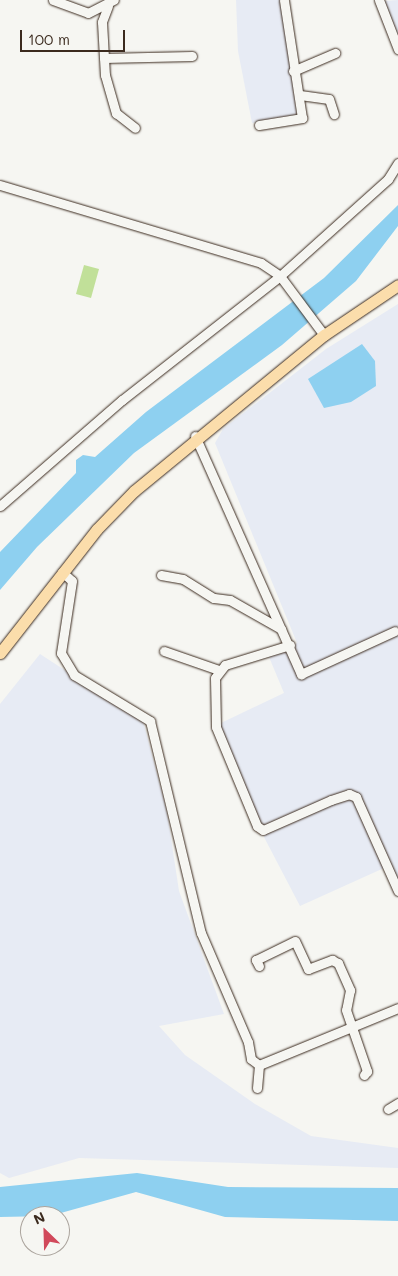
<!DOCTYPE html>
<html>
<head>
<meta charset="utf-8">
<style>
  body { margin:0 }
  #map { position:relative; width:398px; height:1276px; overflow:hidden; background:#f6f6f2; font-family:Mali,sans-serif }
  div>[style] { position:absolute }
  .built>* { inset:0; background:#e7ebf4 }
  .green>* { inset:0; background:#c1e099 }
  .water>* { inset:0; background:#8ed0f0 }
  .roads { filter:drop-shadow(0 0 1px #3b2a1e) drop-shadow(0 0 1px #3b2a1e) }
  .minor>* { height:9px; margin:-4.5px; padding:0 4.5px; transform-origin:4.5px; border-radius:4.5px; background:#f6f6f2 }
  .major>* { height:11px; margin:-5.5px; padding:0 5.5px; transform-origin:5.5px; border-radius:5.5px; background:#fbddab }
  span { translate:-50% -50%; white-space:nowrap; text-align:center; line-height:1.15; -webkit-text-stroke:4.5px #f6f6f2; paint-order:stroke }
  .north { position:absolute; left:20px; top:1206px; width:50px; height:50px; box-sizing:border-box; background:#f6f6f2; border:1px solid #aba49d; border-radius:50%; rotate:336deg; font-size:14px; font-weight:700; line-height:20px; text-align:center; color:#3b2a1e }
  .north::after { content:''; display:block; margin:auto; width:18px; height:22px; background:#d1495b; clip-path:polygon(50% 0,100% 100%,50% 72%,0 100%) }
  .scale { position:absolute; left:20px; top:30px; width:105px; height:22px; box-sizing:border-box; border:2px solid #3b2a1e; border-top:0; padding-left:6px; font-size:15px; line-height:18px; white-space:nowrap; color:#3b2a1e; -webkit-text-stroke:4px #f6f6f2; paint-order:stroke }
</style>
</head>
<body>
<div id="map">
  <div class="built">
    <div style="clip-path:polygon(236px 0,281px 0,297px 116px,252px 123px,238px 51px)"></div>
    <div style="clip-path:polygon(398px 0,398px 35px,385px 1px)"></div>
    <div style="clip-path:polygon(398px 304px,398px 891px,384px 868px,300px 906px,265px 839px,220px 731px,221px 723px,284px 693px,269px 657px,297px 643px,215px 443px,223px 429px,326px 349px)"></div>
    <div style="clip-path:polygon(40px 654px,143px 721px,167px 812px,179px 891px,224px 1014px,159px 1026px,185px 1055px,255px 1104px,311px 1136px,398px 1148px,398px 1168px,79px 1158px,9px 1178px,0 1173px,0 704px)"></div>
  </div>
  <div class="green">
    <div style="clip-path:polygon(84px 265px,99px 269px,91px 298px,76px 294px)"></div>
  </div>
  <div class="water">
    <div style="clip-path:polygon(398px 205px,398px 226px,356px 281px,282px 345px,134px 453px,37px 547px,0 590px,0 552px,76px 473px,76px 460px,83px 455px,95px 457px,146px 412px,324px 278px)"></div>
    <div style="clip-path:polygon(362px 344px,375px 361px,376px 386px,351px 402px,324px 408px,308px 379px)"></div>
    <div style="clip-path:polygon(137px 1173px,228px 1187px,398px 1188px,398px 1221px,225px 1217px,136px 1192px,50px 1216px,0 1217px,0 1187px)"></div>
  </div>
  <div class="roads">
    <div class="minor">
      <div style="left:53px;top:0;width:37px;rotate:20deg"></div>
      <div style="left:88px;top:13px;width:29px;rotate:-27deg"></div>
      <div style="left:379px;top:0;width:53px;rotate:68.8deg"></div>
      <div style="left:108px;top:6px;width:17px;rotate:111deg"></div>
      <div style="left:102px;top:22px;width:53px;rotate:86.8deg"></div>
      <div style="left:105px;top:75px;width:40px;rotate:74deg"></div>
      <div style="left:116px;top:113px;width:24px;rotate:38deg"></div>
      <div style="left:104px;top:58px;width:88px;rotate:-1.3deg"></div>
      <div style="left:293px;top:71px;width:46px;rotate:-23.2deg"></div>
      <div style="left:300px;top:95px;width:29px;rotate:8deg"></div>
      <div style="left:329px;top:99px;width:16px;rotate:72deg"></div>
      <div style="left:259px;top:125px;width:44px;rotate:-9.2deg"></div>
      <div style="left:302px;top:118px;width:119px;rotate:-98.7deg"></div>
      <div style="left:0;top:185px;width:272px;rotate:16.6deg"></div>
      <div style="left:261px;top:263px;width:23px;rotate:34deg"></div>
      <div style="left:280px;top:276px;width:74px;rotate:53.3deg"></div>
      <div style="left:195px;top:436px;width:261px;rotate:66deg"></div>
      <div style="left:301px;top:674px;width:103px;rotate:-24.6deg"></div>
      <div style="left:0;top:506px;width:162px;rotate:-41deg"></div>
      <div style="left:122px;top:400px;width:201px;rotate:-38.1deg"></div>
      <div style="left:280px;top:276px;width:145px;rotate:-41.9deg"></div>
      <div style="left:388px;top:179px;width:19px;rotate:-58deg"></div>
      <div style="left:62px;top:572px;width:13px;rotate:42deg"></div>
      <div style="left:72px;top:581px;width:73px;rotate:98.7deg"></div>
      <div style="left:61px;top:653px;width:26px;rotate:59deg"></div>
      <div style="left:74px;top:675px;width:89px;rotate:31.2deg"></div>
      <div style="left:150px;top:721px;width:218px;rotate:76.5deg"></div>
      <div style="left:201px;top:933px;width:119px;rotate:66.7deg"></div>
      <div style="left:248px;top:1042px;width:17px;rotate:80deg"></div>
      <div style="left:251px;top:1059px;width:10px;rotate:37deg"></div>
      <div style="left:259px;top:1065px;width:150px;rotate:-22.3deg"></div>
      <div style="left:161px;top:575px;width:22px;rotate:10deg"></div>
      <div style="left:183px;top:579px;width:36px;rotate:32deg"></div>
      <div style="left:214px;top:598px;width:16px;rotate:7deg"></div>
      <div style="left:230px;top:600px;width:59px;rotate:29.6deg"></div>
      <div style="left:290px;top:645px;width:68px;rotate:162.9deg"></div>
      <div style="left:225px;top:665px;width:16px;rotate:128deg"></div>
      <div style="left:215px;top:678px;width:49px;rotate:88.8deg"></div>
      <div style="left:216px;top:727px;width:107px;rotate:67.5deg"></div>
      <div style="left:257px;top:826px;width:7px;rotate:34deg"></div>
      <div style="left:263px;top:830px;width:74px;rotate:-23.8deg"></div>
      <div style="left:331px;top:800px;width:19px;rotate:-18deg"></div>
      <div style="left:349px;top:794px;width:8px;rotate:23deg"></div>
      <div style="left:356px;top:797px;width:103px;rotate:65.9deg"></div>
      <div style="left:164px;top:651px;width:58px;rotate:19.1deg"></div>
      <div style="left:259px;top:966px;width:7px;rotate:-117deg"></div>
      <div style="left:256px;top:960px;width:43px;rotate:-26deg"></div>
      <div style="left:295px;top:941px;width:31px;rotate:65deg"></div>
      <div style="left:308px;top:969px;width:26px;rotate:-21deg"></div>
      <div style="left:332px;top:960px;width:7px;rotate:27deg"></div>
      <div style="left:338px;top:963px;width:30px;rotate:66deg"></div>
      <div style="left:350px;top:990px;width:20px;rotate:101deg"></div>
      <div style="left:346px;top:1010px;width:65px;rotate:71deg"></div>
      <div style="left:367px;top:1071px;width:5px;rotate:127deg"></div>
      <div style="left:257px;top:1088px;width:23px;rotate:-85deg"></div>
      <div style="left:388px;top:1109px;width:12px;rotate:-31deg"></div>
    </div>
    <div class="major">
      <div style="left:0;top:653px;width:157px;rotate:-52deg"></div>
      <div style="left:97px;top:529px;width:53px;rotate:-45.8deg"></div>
      <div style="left:134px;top:491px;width:246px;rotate:-39.4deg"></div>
      <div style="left:324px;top:335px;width:89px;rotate:-34deg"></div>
    </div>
  </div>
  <div class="north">N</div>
  <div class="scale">100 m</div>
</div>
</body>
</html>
